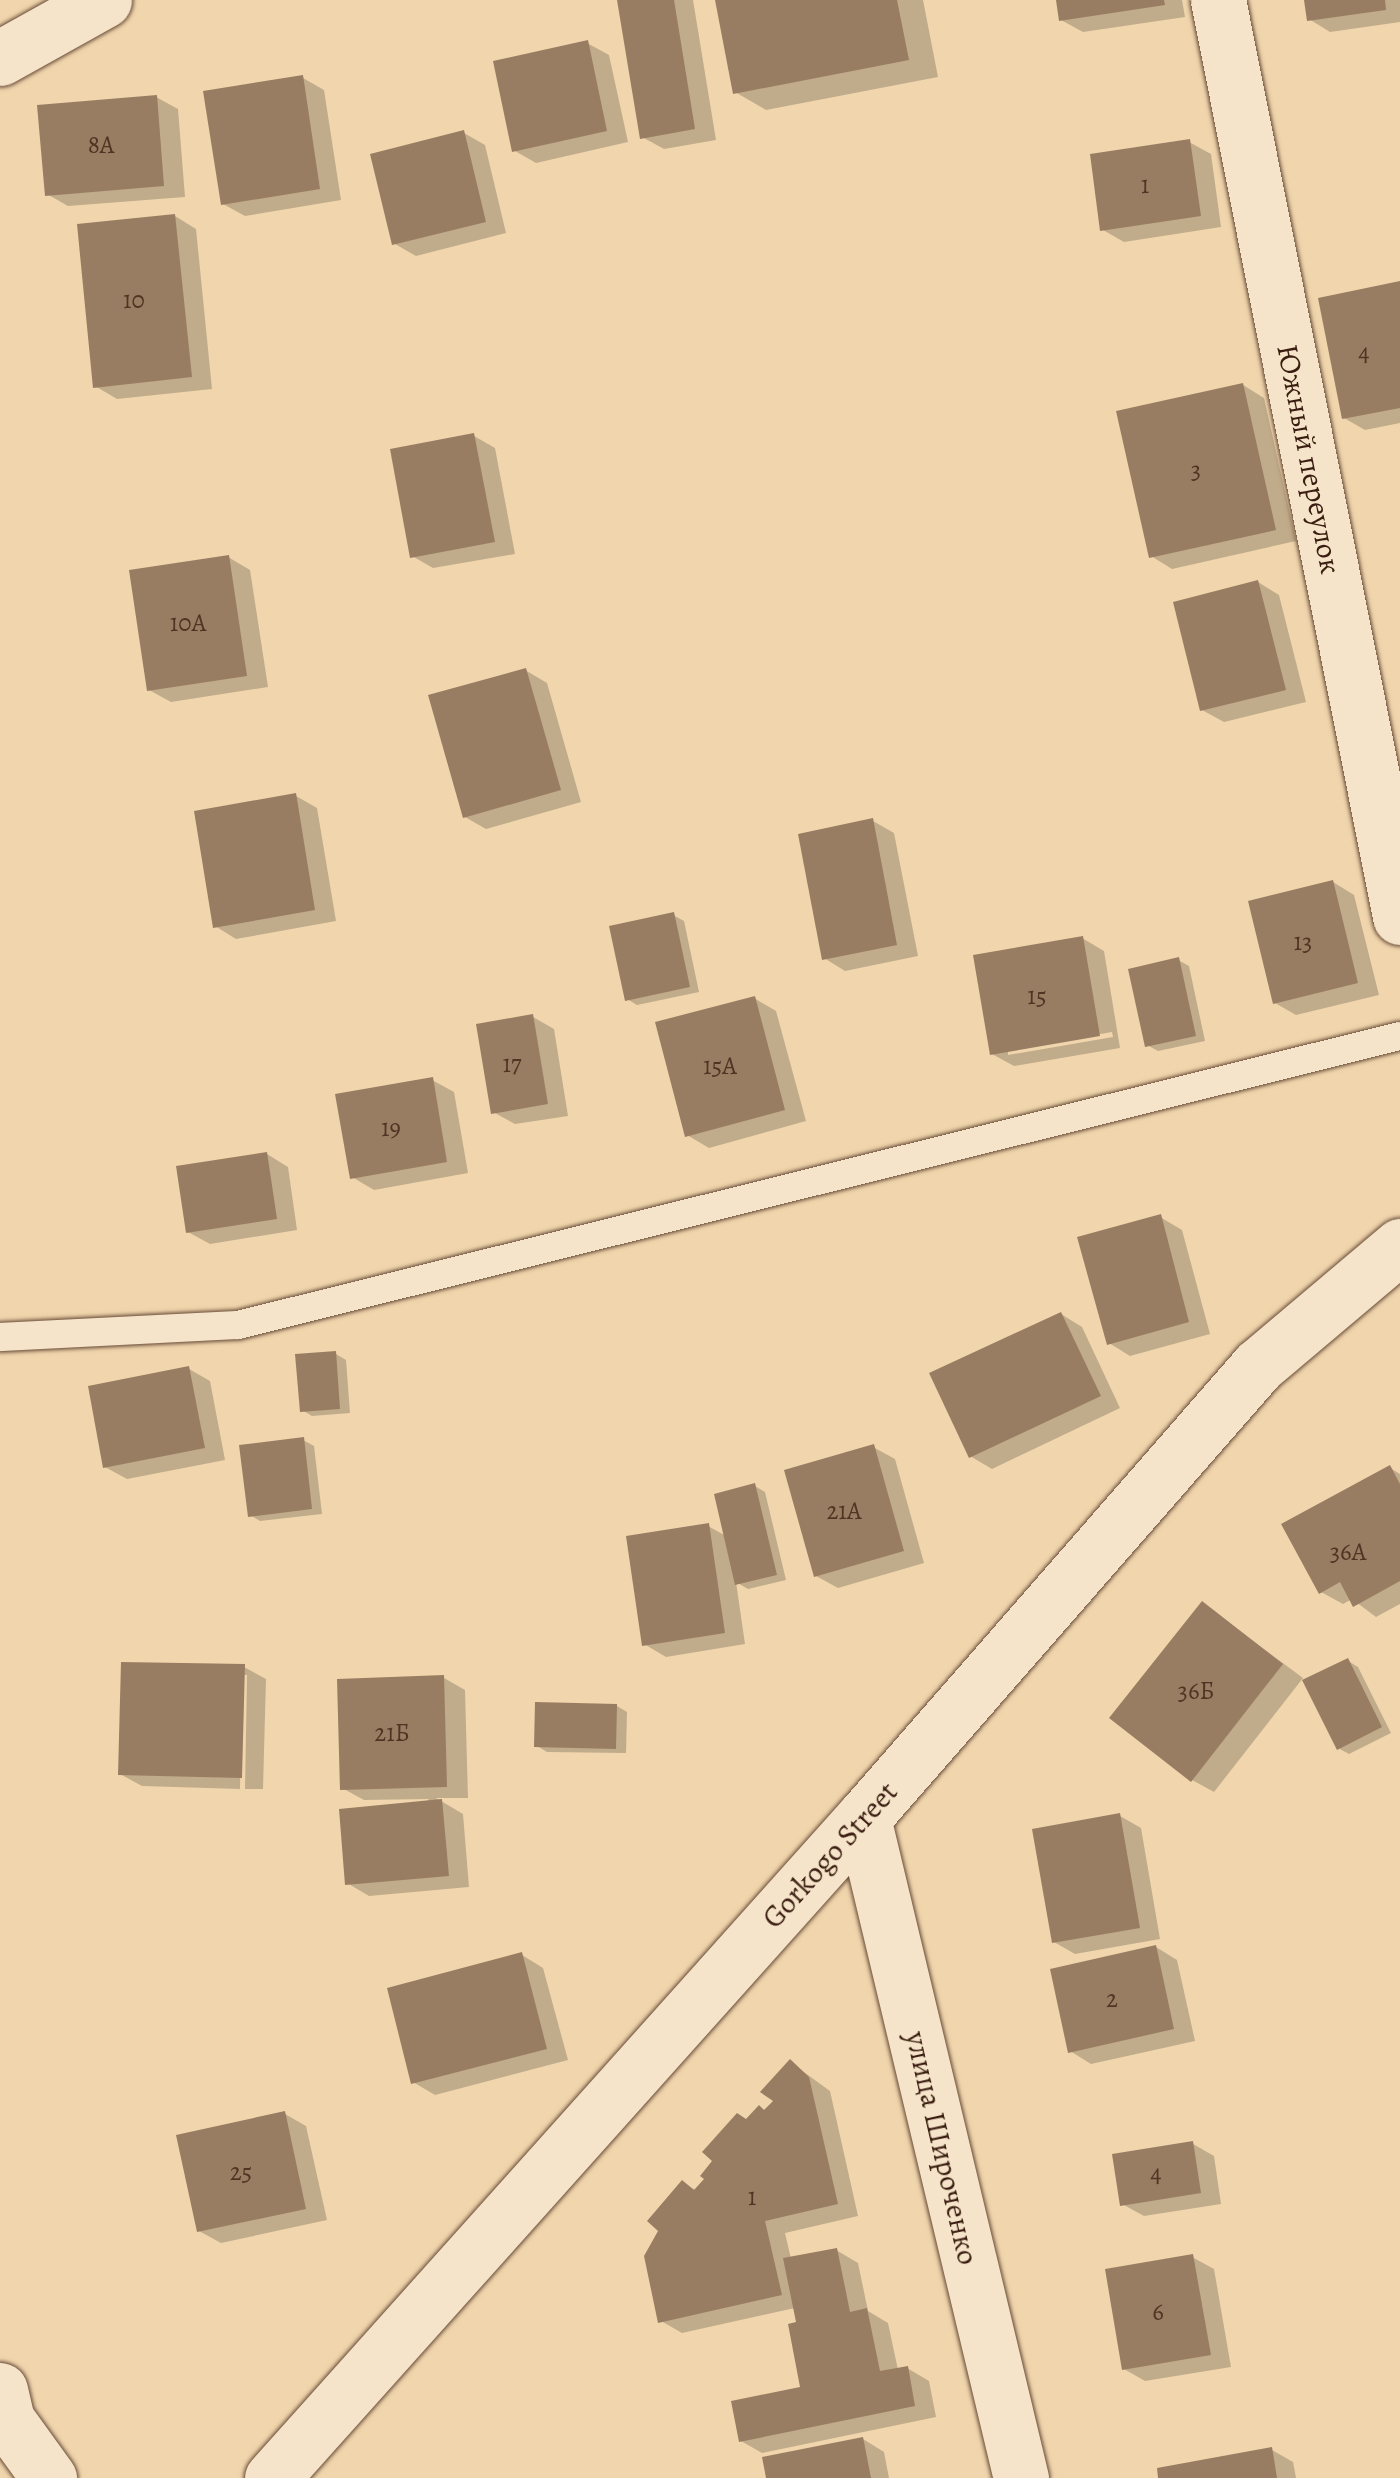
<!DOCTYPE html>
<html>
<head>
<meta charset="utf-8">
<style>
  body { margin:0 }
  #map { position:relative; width:1400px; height:2478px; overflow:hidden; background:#f1d6ad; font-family:Alegreya,serif }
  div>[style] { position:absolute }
  .shadow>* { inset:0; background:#0003 }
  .building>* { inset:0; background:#997d62 }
  .roads { filter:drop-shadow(0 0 2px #674b37) drop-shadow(0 0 2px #674b37) }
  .service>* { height:28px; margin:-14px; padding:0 14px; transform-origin:14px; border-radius:14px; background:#f6e4ca }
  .minor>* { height:55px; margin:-27.5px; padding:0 27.5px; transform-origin:27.5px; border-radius:27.5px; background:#f6e4ca }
  .tertiary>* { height:55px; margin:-27.5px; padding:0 27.5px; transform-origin:27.5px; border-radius:27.5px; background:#f6e4ca }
  .secondary>* { height:55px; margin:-27.5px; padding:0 27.5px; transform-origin:27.5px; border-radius:27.5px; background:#f6e4ca }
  span { translate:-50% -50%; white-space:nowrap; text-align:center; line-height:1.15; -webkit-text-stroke:9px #f6e4ca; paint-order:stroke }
  .number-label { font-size:25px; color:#513524 }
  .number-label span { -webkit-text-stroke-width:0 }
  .street-label { font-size:30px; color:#391d10 }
</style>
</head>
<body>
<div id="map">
  <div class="shadow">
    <div style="clip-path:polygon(620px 0,693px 0,716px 140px,664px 149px,642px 137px)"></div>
    <div style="clip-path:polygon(717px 0,923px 0,938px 77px,766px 110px,735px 92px)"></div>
    <div style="clip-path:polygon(1058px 0,1182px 0,1185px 17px,1083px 32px,1061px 20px)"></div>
    <div style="clip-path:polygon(1306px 0,1400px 0,1400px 22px,1330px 32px,1309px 19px)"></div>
    <div style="clip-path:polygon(587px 43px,609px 55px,628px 142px,536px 163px,515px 151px)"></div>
    <div style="clip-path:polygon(303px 78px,324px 90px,341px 200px,245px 216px,223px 204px)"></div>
    <div style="clip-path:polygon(156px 97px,178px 109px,185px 197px,68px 206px,47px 194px)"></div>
    <div style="clip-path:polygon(464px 133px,485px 145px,506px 233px,416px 256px,395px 244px)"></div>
    <div style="clip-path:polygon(1189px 142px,1211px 154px,1221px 227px,1124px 242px,1103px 230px)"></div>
    <div style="clip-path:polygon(175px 216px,196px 229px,212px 389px,117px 399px,95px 386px)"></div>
    <div style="clip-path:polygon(1400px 284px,1400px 423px,1365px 430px,1344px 418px)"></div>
    <div style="clip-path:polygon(1243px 385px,1264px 398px,1296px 541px,1172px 569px,1151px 556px)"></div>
    <div style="clip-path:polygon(474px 436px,495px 448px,515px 554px,433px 568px,412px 556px)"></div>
    <div style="clip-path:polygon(228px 557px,250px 570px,268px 687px,171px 702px,149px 690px)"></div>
    <div style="clip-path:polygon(1258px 582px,1279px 595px,1306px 702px,1224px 722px,1202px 710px)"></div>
    <div style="clip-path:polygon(525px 670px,547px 683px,581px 802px,486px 829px,465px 817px)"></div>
    <div style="clip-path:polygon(296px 796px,317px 808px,336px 921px,236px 939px,215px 926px)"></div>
    <div style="clip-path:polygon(873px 821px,894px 833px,918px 956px,845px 971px,824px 958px)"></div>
    <div style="clip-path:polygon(1333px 882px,1354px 895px,1379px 995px,1296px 1015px,1275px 1003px)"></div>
    <div style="clip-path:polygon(673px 915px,684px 921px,699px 992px,637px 1005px,627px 999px)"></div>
    <div style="clip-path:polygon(evenodd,1082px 938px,1104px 951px,1120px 1048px,1014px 1066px,992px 1054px,1082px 938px,1112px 1032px,1113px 1037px,1008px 1055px,1008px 1050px,1112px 1032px)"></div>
    <div style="clip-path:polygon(1178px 960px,1189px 966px,1205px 1041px,1158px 1051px,1147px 1045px)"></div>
    <div style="clip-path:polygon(754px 998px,776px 1011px,806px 1121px,709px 1148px,687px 1135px)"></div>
    <div style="clip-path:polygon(533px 1017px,554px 1029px,568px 1116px,515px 1124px,493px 1112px)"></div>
    <div style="clip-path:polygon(432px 1080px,454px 1092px,468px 1173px,374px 1190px,352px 1177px)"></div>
    <div style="clip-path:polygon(267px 1154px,288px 1167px,297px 1230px,210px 1244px,188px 1232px)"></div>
    <div style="clip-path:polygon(1160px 1217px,1182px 1230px,1210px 1334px,1130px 1356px,1109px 1343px)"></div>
    <div style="clip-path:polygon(1061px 1314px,1082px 1327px,1120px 1408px,992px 1469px,970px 1456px)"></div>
    <div style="clip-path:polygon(336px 1354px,346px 1360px,350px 1413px,312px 1416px,302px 1410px)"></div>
    <div style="clip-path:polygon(189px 1369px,210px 1381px,225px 1460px,127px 1479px,105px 1467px)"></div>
    <div style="clip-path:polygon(303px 1440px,314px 1446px,322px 1514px,260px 1521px,250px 1515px)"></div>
    <div style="clip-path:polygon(873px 1447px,895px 1459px,924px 1563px,838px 1588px,816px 1576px)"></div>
    <div style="clip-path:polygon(1390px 1468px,1400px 1474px,1400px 1604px,1376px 1617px,1352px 1599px,1343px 1604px,1321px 1592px)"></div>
    <div style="clip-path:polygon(755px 1486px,765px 1492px,786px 1580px,748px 1589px,736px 1582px,745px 1644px,666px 1657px,644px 1644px,708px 1526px,726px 1536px)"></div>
    <div style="clip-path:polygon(1203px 1604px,1303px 1678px,1214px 1792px,1192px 1780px)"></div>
    <div style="clip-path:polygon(1348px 1661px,1358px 1667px,1391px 1733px,1349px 1754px,1338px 1748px)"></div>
    <div style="clip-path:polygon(244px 1667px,266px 1679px,263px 1789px,245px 1789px,247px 1675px,242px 1675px,240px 1789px,142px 1786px,120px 1774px)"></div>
    <div style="clip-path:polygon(444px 1678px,465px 1690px,468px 1798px,436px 1798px,463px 1814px,469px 1887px,369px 1896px,347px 1883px,429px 1799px,364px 1800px,342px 1788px)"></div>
    <div style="clip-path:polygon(617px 1706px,627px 1712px,626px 1753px,547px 1752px,537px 1746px)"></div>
    <div style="clip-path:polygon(1120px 1816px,1141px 1828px,1160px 1939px,1075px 1954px,1054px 1942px)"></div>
    <div style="clip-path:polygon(1156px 1947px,1177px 1960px,1195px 2041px,1091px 2064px,1070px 2051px)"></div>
    <div style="clip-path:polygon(522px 1955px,543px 1968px,568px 2060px,435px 2095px,413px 2082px)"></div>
    <div style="clip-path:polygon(790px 2062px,830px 2091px,858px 2216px,785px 2233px,791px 2259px,836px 2250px,858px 2263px,868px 2311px,888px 2323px,898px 2370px,907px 2368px,929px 2381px,936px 2417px,762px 2453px,741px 2441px,803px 2389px,795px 2308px,682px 2333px,661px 2321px,683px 2183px,697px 2191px,747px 2121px,777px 2101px)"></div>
    <div style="clip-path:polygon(285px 2114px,306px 2126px,327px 2220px,221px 2243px,199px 2231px)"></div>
    <div style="clip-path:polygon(1193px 2144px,1214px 2156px,1221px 2204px,1144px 2216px,1122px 2204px)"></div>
    <div style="clip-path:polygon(1192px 2257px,1214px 2269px,1231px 2367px,1145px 2381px,1124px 2369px)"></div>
    <div style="clip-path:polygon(863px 2439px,884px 2452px,889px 2478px,769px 2478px)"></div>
    <div style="clip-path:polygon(1272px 2450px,1293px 2462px,1296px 2478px,1161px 2478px)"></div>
  </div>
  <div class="building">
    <div style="clip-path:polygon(617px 0,674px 0,695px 129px,640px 139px)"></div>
    <div style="clip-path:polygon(715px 0,897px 0,909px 60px,733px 94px)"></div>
    <div style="clip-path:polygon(1056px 0,1164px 0,1165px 5px,1059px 21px)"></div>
    <div style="clip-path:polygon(1304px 0,1385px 0,1386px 10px,1307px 21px)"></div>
    <div style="clip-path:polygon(588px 40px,607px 131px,512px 152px,493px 61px)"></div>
    <div style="clip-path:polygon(303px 75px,320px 189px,221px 205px,203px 91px)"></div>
    <div style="clip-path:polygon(157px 95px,164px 186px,45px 196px,37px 105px)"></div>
    <div style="clip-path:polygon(464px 130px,486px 222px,392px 245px,370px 154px)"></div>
    <div style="clip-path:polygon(1190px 139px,1201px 216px,1100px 231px,1090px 154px)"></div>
    <div style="clip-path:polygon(175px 214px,192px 377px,93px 388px,77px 224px)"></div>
    <div style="clip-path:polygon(1400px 281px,1400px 408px,1342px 419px,1318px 298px)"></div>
    <div style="clip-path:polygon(1243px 383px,1276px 530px,1149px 558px,1116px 411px)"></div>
    <div style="clip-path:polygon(474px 433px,495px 542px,410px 558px,390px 449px)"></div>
    <div style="clip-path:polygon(229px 555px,247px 676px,147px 691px,129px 570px)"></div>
    <div style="clip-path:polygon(1258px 580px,1286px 690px,1200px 711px,1173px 602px)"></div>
    <div style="clip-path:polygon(526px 668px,561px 790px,463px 818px,428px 695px)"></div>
    <div style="clip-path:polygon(296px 793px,315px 910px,213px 928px,194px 811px)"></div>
    <div style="clip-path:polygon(873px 818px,897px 945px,822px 960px,798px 834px)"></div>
    <div style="clip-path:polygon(1333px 880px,1358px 983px,1273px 1004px,1248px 901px)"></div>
    <div style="clip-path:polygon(674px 912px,690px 987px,625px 1001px,609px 926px)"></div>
    <div style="clip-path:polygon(1083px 936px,1100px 1036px,990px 1055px,973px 955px)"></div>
    <div style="clip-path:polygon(1179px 957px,1196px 1036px,1145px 1047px,1128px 969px)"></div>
    <div style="clip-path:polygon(755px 996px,785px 1110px,685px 1137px,655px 1022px)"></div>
    <div style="clip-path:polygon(533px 1014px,548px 1104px,491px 1114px,476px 1024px)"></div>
    <div style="clip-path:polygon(433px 1077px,447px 1162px,350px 1179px,335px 1094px)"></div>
    <div style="clip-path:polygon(267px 1152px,277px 1219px,186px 1233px,176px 1166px)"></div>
    <div style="clip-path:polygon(1161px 1214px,1189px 1322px,1107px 1345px,1077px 1237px)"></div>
    <div style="clip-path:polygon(1061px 1312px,1101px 1396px,969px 1458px,929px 1373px)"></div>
    <div style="clip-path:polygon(336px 1351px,340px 1409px,300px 1412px,295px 1354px)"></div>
    <div style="clip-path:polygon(189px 1366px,205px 1448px,103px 1468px,88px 1386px)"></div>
    <div style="clip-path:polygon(304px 1437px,312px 1509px,248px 1517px,239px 1445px)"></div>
    <div style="clip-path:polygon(874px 1444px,904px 1551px,814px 1577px,784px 1470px)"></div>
    <div style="clip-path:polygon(1390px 1465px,1400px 1484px,1400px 1581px,1353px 1607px,1340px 1582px,1319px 1594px,1281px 1524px)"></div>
    <div style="clip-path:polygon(755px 1483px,777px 1575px,735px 1585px,714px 1494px)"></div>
    <div style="clip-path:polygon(709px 1523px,725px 1633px,642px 1646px,626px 1536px)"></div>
    <div style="clip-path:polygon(1202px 1601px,1283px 1664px,1191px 1782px,1109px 1718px)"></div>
    <div style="clip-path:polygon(1348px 1658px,1382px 1727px,1337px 1750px,1302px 1680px)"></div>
    <div style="clip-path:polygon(121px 1662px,245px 1664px,242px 1778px,118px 1775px)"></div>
    <div style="clip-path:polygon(444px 1675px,447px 1787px,340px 1790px,337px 1679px)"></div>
    <div style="clip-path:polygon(535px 1702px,617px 1704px,616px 1749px,534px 1747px)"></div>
    <div style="clip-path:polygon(442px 1799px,449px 1876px,345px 1885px,339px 1809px)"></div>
    <div style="clip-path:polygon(1120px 1813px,1140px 1928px,1052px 1943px,1032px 1829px)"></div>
    <div style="clip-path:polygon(1156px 1945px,1174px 2029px,1068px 2053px,1050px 1969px)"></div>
    <div style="clip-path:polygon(522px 1952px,547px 2049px,411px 2084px,387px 1988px)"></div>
    <div style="clip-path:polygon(790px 2059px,809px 2077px,838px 2204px,765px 2221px,782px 2295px,658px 2323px,644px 2256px,658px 2231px,647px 2221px,682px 2180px,694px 2190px,704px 2179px,700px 2176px,712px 2161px,702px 2152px,737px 2113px,746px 2119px,759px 2105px,764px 2110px,773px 2101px,760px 2092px)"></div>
    <div style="clip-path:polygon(285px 2111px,306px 2209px,197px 2232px,176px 2135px)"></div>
    <div style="clip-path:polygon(1193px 2141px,1201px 2193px,1120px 2206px,1112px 2154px)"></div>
    <div style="clip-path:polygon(837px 2248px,850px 2312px,867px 2308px,880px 2371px,908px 2366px,915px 2406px,739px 2442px,731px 2401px,800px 2387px,788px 2324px,796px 2322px,783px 2258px)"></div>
    <div style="clip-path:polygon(1193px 2254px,1211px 2355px,1122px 2370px,1105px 2269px)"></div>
    <div style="clip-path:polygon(863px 2437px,871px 2478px,766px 2478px,762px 2457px)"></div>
    <div style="clip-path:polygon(1272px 2447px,1277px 2478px,1158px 2478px,1157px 2468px)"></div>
  </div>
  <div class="roads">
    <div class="service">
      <div style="left:0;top:1337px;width:238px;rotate:-2.9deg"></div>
      <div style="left:238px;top:1325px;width:1197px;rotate:-13.97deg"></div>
    </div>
    <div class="minor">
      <div style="left:1218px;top:0;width:935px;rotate:78.77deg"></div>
      <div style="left:0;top:58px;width:119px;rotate:-29.1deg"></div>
      <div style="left:863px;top:1818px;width:679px;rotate:76.54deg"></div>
    </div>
    <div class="tertiary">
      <div style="left:0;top:2390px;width:31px;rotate:77deg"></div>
      <div style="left:7px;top:2420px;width:72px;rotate:54.1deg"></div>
    </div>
    <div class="secondary">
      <div style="left:272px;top:2478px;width:886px;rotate:-48.16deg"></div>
      <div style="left:863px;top:1818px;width:600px;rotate:-48.85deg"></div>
      <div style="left:1258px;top:1366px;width:186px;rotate:-40.2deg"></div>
    </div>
  </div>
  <div class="number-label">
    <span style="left:101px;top:145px">8А</span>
    <span style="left:1145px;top:185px">1</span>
    <span style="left:134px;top:300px">10</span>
    <span style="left:1364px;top:353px">4</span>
    <span style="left:1196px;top:470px">3</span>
    <span style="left:188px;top:623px">10А</span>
    <span style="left:1303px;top:942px">13</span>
    <span style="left:1037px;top:996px">15</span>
    <span style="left:512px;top:1064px">17</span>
    <span style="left:720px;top:1066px">15А</span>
    <span style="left:391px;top:1128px">19</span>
    <span style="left:844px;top:1511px">21А</span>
    <span style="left:1348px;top:1552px">36А</span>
    <span style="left:1196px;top:1691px">36Б</span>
    <span style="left:392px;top:1733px">21Б</span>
    <span style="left:1112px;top:1999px">2</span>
    <span style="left:241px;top:2172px">25</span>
    <span style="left:1156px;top:2174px">4</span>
    <span style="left:752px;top:2197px">1</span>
    <span style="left:1158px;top:2312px">6</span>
  </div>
  <div class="street-label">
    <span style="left:1309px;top:459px;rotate:79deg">Южный переулок</span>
    <span style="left:830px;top:1855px;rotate:-48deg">Gorkogo Street</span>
    <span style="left:942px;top:2148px;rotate:77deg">улица Широченко</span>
  </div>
</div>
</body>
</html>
